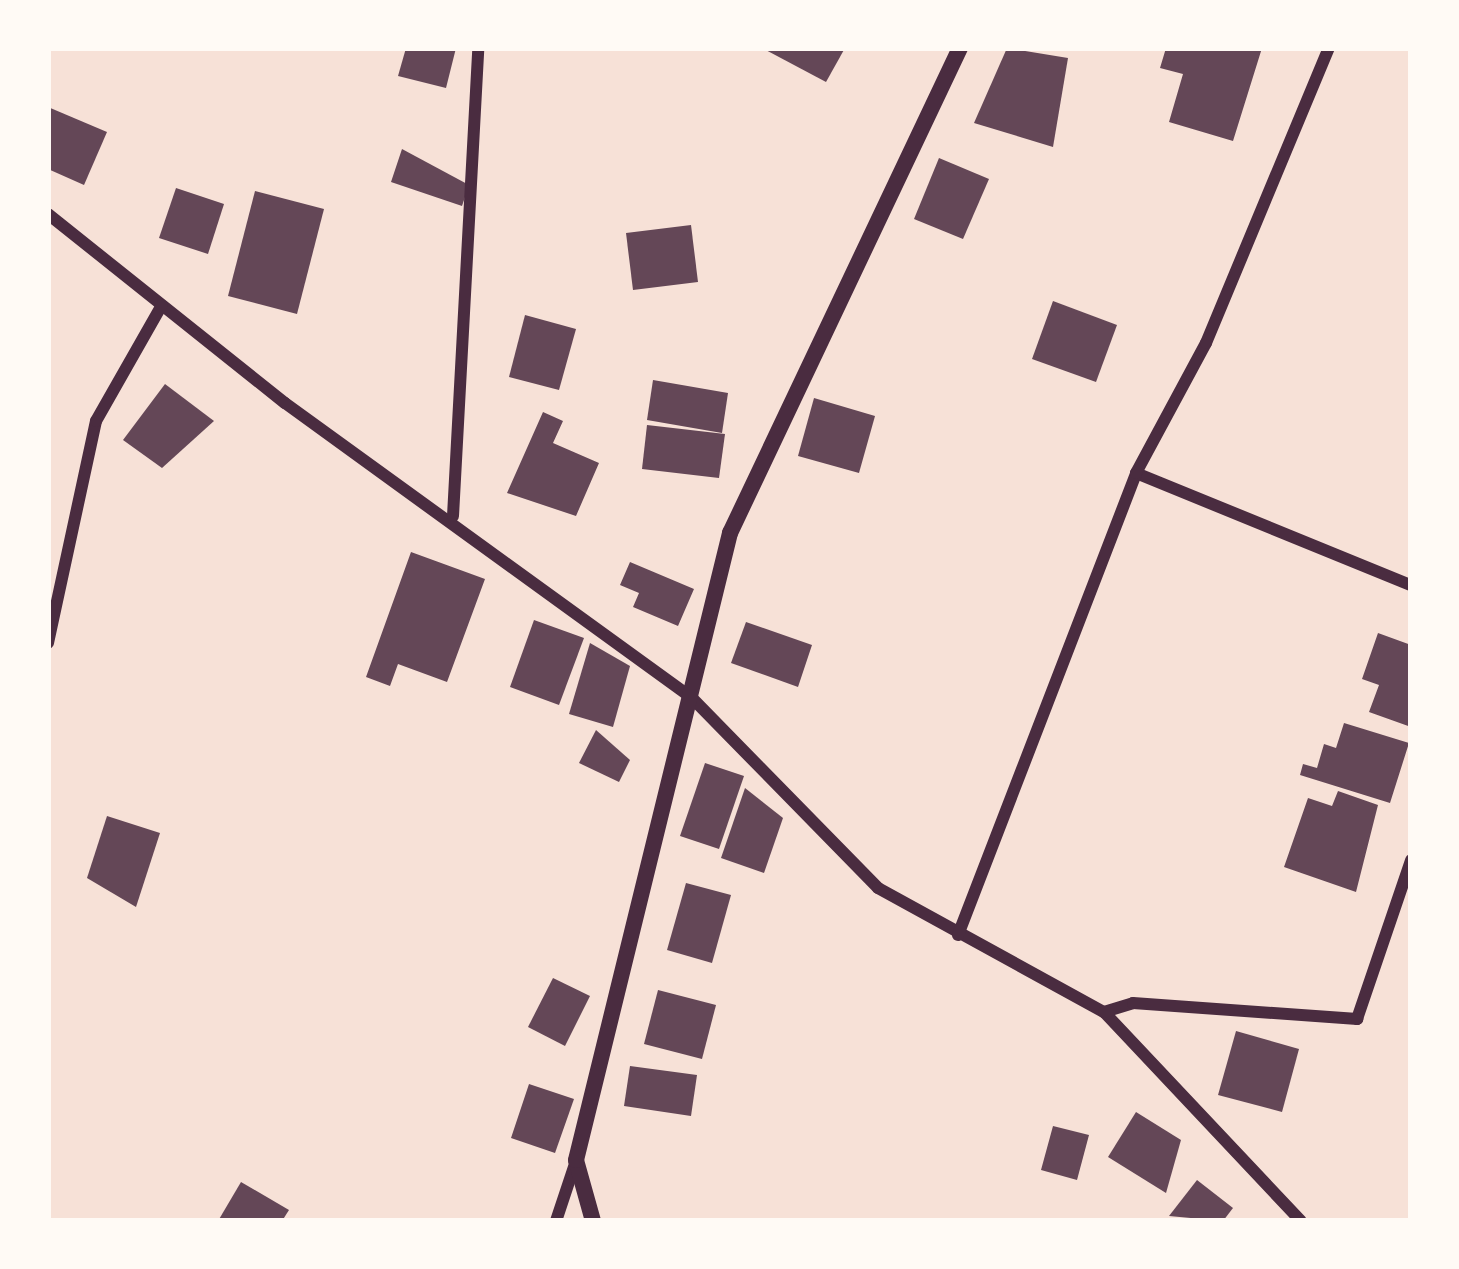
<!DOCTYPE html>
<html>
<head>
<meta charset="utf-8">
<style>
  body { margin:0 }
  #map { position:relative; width:1459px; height:1269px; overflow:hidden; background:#f7e1d7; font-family:"Golos Text",sans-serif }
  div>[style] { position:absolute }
  .building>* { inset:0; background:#644757 }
  .minor>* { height:12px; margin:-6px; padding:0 6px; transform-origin:6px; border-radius:6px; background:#4a2c40 }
  .tertiary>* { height:16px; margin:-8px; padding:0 8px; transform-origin:8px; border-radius:8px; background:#4a2c40 }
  span { translate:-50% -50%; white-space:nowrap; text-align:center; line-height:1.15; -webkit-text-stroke:9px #fffaf5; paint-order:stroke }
  .frame { position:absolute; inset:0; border:51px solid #fffaf5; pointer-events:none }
</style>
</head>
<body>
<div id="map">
  <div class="building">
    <div style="clip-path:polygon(406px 48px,456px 48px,446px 88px,398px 76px)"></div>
    <div style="clip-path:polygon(762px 48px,845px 48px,826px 82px)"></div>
    <div style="clip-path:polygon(1007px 48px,1068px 58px,1053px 147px,974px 123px)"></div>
    <div style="clip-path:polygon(1166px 48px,1262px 48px,1233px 141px,1169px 122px,1183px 74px,1160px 68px)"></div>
    <div style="clip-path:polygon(48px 107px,107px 132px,84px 185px,48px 169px)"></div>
    <div style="clip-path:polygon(402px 149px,469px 185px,462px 206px,391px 182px)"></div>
    <div style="clip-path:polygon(939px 158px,989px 179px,963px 239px,914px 219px)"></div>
    <div style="clip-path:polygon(176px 188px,224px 204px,208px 254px,159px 238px)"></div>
    <div style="clip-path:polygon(255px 191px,324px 209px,297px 314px,228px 296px)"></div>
    <div style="clip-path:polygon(691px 225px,698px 282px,633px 290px,626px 233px)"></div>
    <div style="clip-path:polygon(1053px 301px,1117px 325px,1096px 382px,1032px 359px)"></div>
    <div style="clip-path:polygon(525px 315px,576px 329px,559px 390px,509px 377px)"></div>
    <div style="clip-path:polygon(653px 380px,728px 393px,722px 433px,647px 420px)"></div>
    <div style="clip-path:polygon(165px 384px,214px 421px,162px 468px,123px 440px)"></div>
    <div style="clip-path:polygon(814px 398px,875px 416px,859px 473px,798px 456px)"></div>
    <div style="clip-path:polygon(543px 412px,563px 421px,553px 443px,599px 463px,576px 516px,507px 493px)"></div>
    <div style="clip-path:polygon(647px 425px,725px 434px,719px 478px,642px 469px)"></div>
    <div style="clip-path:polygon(411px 552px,485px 579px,447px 682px,398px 664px,390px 686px,366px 677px)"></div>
    <div style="clip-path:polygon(630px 562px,694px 589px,678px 626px,633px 607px,639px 593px,620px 585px)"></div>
    <div style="clip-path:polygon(534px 620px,584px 638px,559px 705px,510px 687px)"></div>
    <div style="clip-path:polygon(746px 622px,812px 645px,798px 687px,731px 663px)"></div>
    <div style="clip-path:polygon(1378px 633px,1411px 645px,1411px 727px,1369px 712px,1379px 685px,1362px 679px)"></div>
    <div style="clip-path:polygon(590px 643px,630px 666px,613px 727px,569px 714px)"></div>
    <div style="clip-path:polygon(1344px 723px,1409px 743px,1390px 803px,1300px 775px,1303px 764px,1317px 768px,1324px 744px,1336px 748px)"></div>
    <div style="clip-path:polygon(596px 730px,630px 760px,619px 782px,579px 763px)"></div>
    <div style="clip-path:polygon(705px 763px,744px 776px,719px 849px,680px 836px)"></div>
    <div style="clip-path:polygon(745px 788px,783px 818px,764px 873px,721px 858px)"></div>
    <div style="clip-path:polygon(1338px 791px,1378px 805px,1356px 892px,1284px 867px,1308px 798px,1332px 806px)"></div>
    <div style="clip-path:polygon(107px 816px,160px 833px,136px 907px,87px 878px)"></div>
    <div style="clip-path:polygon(686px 883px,731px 895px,712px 963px,667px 950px)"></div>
    <div style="clip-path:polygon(553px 978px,590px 996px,565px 1046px,528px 1027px)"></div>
    <div style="clip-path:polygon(658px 990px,716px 1005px,702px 1059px,644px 1044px)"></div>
    <div style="clip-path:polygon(1236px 1031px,1299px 1049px,1282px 1112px,1218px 1095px)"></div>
    <div style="clip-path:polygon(630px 1066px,697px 1075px,691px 1116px,624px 1106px)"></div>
    <div style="clip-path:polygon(529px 1084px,574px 1099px,555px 1153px,511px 1138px)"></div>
    <div style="clip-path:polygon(1136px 1112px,1181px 1140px,1166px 1193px,1108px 1157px)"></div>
    <div style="clip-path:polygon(1053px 1126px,1089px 1135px,1077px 1180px,1041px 1170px)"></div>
    <div style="clip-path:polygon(1197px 1180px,1233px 1208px,1223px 1221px,1169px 1216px)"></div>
    <div style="clip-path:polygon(241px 1182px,289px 1210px,282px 1221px,218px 1221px)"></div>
  </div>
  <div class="minor">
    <div style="left:48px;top:214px;width:303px;rotate:38.6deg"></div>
    <div style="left:285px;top:403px;width:503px;rotate:35.94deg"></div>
    <div style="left:692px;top:698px;width:266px;rotate:45.6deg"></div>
    <div style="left:878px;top:888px;width:258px;rotate:28.8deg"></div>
    <div style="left:1104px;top:1012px;width:287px;rotate:46.7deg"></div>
    <div style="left:1136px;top:473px;width:297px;rotate:22.2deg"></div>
    <div style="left:453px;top:516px;width:469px;rotate:-86.9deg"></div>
    <div style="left:48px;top:643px;width:227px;rotate:-77.8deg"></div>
    <div style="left:96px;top:421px;width:133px;rotate:-60.4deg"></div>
    <div style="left:958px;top:935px;width:495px;rotate:-68.9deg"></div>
    <div style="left:1136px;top:473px;width:148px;rotate:-61.7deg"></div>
    <div style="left:1206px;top:343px;width:320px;rotate:-67.4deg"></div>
    <div style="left:1104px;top:1012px;width:30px;rotate:-17deg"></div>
    <div style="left:1133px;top:1003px;width:225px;rotate:4.1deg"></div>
    <div style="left:1357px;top:1019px;width:168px;rotate:-71.2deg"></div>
    <div style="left:556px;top:1221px;width:63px;rotate:-71.6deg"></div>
  </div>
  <div class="tertiary">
    <div style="left:593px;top:1221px;width:63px;rotate:-105.6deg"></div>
    <div style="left:576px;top:1160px;width:646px;rotate:-76.2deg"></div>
    <div style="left:730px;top:533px;width:537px;rotate:-64.63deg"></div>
  </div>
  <div class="frame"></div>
</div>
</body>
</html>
